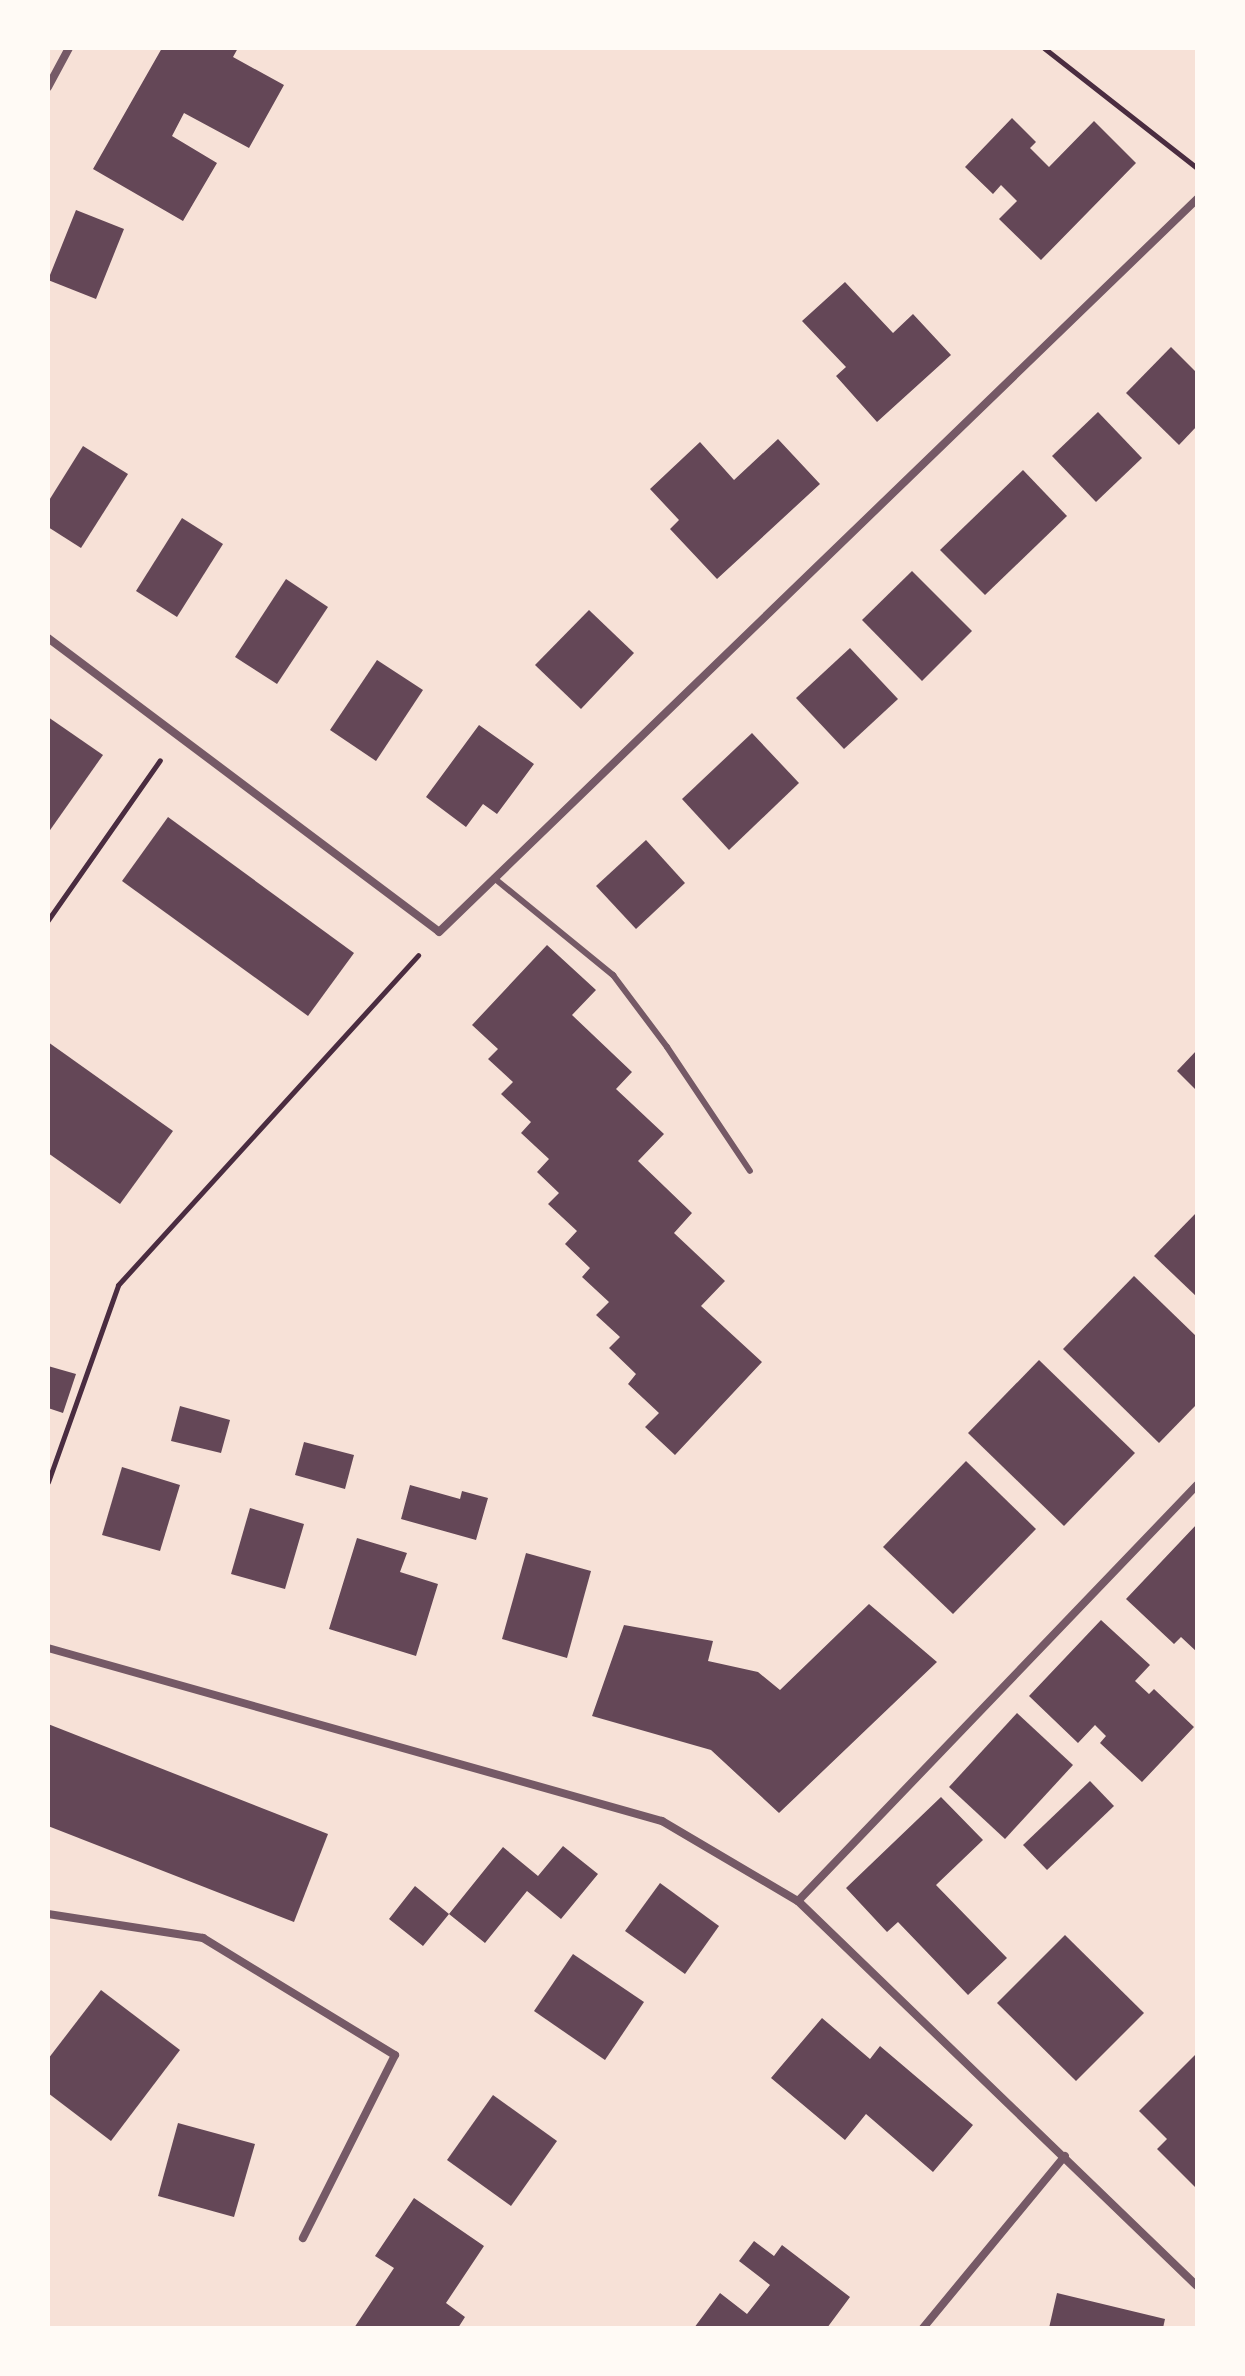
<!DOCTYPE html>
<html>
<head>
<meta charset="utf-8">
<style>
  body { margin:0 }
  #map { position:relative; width:1245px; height:2376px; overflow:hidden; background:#f7e1d7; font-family:Bitter,serif }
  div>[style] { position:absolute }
  .building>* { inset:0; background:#644757 }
  .path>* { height:5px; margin:-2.5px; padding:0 2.5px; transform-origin:2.5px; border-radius:2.5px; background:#4a2c40 }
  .service>* { height:6px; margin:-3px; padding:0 3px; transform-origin:3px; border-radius:3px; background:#755966 }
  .minor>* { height:8px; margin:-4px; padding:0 4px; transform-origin:4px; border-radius:4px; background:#755966 }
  span { translate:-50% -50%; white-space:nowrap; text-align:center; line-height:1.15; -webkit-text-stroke:8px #fffaf5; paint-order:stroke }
  .frame { position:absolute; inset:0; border:50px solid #fffaf5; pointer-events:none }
</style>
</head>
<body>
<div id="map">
  <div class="building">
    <div style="clip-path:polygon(162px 48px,238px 48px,233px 57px,284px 85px,249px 148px,184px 113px,172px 136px,217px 163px,183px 221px,93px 169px)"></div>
    <div style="clip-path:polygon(1012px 118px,1036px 142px,1030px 148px,1049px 167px,1094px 121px,1136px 163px,1041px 260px,999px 219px,1017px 201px,1001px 185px,993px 194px,965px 167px)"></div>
    <div style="clip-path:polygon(76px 210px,124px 229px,96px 299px,48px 280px)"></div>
    <div style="clip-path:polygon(845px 282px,893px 333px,913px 314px,951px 355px,877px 422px,836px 376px,846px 367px,802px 321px)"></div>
    <div style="clip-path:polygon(1171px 347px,1197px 373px,1197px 426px,1179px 445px,1126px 393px)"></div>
    <div style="clip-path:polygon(1098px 412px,1142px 458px,1096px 502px,1052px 456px)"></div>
    <div style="clip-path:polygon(778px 439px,820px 484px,717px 579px,670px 529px,679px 520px,650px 489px,700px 442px,734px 480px)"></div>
    <div style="clip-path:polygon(83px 446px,128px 474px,81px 548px,48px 527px,48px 502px)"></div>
    <div style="clip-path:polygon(1023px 470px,1067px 516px,985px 595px,940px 550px)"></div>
    <div style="clip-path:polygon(182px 518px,223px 544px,177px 617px,136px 591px)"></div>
    <div style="clip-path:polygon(912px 571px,972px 631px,922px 681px,862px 620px)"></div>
    <div style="clip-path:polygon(286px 579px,328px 607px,277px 684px,235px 657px)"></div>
    <div style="clip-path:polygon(589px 610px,634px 653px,581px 709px,535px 665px)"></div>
    <div style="clip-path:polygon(850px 648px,898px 699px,844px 749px,796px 698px)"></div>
    <div style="clip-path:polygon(377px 660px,423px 690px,376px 761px,330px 730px)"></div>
    <div style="clip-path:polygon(48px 717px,103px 755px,48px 833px)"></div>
    <div style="clip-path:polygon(479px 725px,534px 764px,497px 814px,483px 804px,466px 827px,426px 797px)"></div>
    <div style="clip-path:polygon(752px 733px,799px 783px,729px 850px,682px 799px)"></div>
    <div style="clip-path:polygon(168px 817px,354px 953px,308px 1016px,122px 881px)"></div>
    <div style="clip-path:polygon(646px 840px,685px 883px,636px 929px,596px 886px)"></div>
    <div style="clip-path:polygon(547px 945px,596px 990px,572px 1015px,632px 1072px,616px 1089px,664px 1134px,638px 1161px,692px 1213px,674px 1233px,725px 1281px,701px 1306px,762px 1362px,675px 1455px,645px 1427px,659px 1413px,628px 1384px,636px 1374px,609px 1348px,620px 1337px,596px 1315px,609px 1302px,582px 1277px,590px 1268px,565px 1244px,577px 1231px,548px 1204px,559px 1193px,537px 1172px,549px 1159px,521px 1133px,531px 1122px,501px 1094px,513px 1082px,488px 1059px,498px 1049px,472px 1025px)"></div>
    <div style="clip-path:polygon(48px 1042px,173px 1131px,120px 1204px,48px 1153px)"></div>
    <div style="clip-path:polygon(1197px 1050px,1197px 1091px,1177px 1071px)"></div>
    <div style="clip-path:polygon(1197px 1212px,1197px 1297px,1154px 1256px)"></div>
    <div style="clip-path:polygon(1134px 1276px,1197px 1337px,1197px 1404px,1159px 1443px,1063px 1349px)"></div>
    <div style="clip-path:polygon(1039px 1360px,1135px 1453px,1064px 1526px,968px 1433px)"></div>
    <div style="clip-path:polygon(48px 1366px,76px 1374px,63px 1413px,48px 1408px)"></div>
    <div style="clip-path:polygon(180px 1406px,230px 1420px,221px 1453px,171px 1441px)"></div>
    <div style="clip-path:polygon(304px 1442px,354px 1455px,345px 1489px,295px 1475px)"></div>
    <div style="clip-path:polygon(966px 1461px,1036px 1529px,953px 1614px,883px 1547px)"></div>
    <div style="clip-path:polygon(122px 1467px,180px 1485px,160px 1551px,102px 1535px)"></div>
    <div style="clip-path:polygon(410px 1485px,460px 1499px,462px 1491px,488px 1498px,476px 1540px,401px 1519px)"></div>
    <div style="clip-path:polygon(250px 1508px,304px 1524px,285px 1589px,231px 1574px)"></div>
    <div style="clip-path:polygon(1197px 1524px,1197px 1652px,1181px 1637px,1174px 1644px,1126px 1599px)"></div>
    <div style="clip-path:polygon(357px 1538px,407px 1553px,400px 1572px,438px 1584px,416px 1656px,329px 1629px)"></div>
    <div style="clip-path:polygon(526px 1553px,591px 1571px,567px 1658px,502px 1639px)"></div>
    <div style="clip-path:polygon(869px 1604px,937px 1662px,779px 1813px,711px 1750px,592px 1716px,624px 1625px,713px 1641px,708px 1661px,758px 1672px,780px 1690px)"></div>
    <div style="clip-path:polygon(1101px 1620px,1150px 1665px,1135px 1681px,1149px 1694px,1154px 1689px,1194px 1727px,1142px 1782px,1100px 1743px,1106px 1736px,1095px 1725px,1078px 1743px,1029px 1696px)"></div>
    <div style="clip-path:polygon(1017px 1713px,1073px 1765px,1005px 1839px,949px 1787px)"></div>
    <div style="clip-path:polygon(48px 1724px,328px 1834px,294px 1922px,48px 1826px)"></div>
    <div style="clip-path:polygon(1090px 1781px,1114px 1806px,1047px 1870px,1023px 1845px)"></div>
    <div style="clip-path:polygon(941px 1797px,983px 1840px,936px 1885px,1007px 1958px,968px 1995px,898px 1922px,887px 1932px,846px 1888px)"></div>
    <div style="clip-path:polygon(563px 1846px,598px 1874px,561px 1919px,527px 1891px,485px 1943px,449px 1914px,423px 1946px,389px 1919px,415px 1886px,449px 1914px,503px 1847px,538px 1876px)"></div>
    <div style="clip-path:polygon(660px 1883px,719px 1926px,685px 1974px,625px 1931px)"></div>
    <div style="clip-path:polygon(1065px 1935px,1144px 2013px,1076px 2081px,997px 2003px)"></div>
    <div style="clip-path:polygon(573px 1954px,644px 2002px,605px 2060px,534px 2011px)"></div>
    <div style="clip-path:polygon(101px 1990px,180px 2050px,111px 2141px,48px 2093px,48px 2059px)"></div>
    <div style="clip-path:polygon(822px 2018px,870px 2059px,880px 2046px,973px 2125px,933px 2172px,866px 2114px,845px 2140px,771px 2078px)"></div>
    <div style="clip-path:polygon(1197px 2053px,1197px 2189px,1157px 2149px,1167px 2139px,1139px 2111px)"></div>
    <div style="clip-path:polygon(493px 2095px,557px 2141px,511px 2206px,447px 2160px)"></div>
    <div style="clip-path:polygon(178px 2123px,255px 2144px,234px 2217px,158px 2196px)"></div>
    <div style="clip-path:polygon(414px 2198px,484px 2246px,446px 2303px,465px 2317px,458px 2328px,354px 2328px,394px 2268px,375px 2256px)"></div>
    <div style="clip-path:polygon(754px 2241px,774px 2256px,782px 2245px,850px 2297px,827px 2328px,694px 2328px,720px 2293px,747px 2314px,770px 2285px,739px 2261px)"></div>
    <div style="clip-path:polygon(1057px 2293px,1165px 2319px,1163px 2328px,1049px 2328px)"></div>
  </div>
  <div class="path">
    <div style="left:1044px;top:48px;width:194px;rotate:38.1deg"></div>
    <div style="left:48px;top:920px;width:195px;rotate:-55deg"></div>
    <div style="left:48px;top:1482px;width:209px;rotate:-70.4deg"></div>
    <div style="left:118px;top:1285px;width:446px;rotate:-47.7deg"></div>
  </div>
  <div class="service">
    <div style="left:494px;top:878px;width:154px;rotate:39.2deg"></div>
    <div style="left:613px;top:975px;width:90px;rotate:53.1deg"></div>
    <div style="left:667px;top:1047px;width:149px;rotate:56.2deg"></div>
  </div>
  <div class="minor">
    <div style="left:48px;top:87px;width:44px;rotate:-61.7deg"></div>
    <div style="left:48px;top:638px;width:489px;rotate:36.9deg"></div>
    <div style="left:439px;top:932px;width:1054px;rotate:-44.04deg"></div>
    <div style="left:48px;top:1648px;width:638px;rotate:15.74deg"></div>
    <div style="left:662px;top:1821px;width:158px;rotate:30.5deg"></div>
    <div style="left:798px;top:1901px;width:554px;rotate:43.98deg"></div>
    <div style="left:798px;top:1901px;width:576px;rotate:-46.19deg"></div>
    <div style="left:48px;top:1914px;width:157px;rotate:8.8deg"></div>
    <div style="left:203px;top:1938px;width:225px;rotate:31.4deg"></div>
    <div style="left:395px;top:2055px;width:205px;rotate:116.7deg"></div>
    <div style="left:923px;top:2328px;width:223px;rotate:-50.5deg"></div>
  </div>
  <div class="frame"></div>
</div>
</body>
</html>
